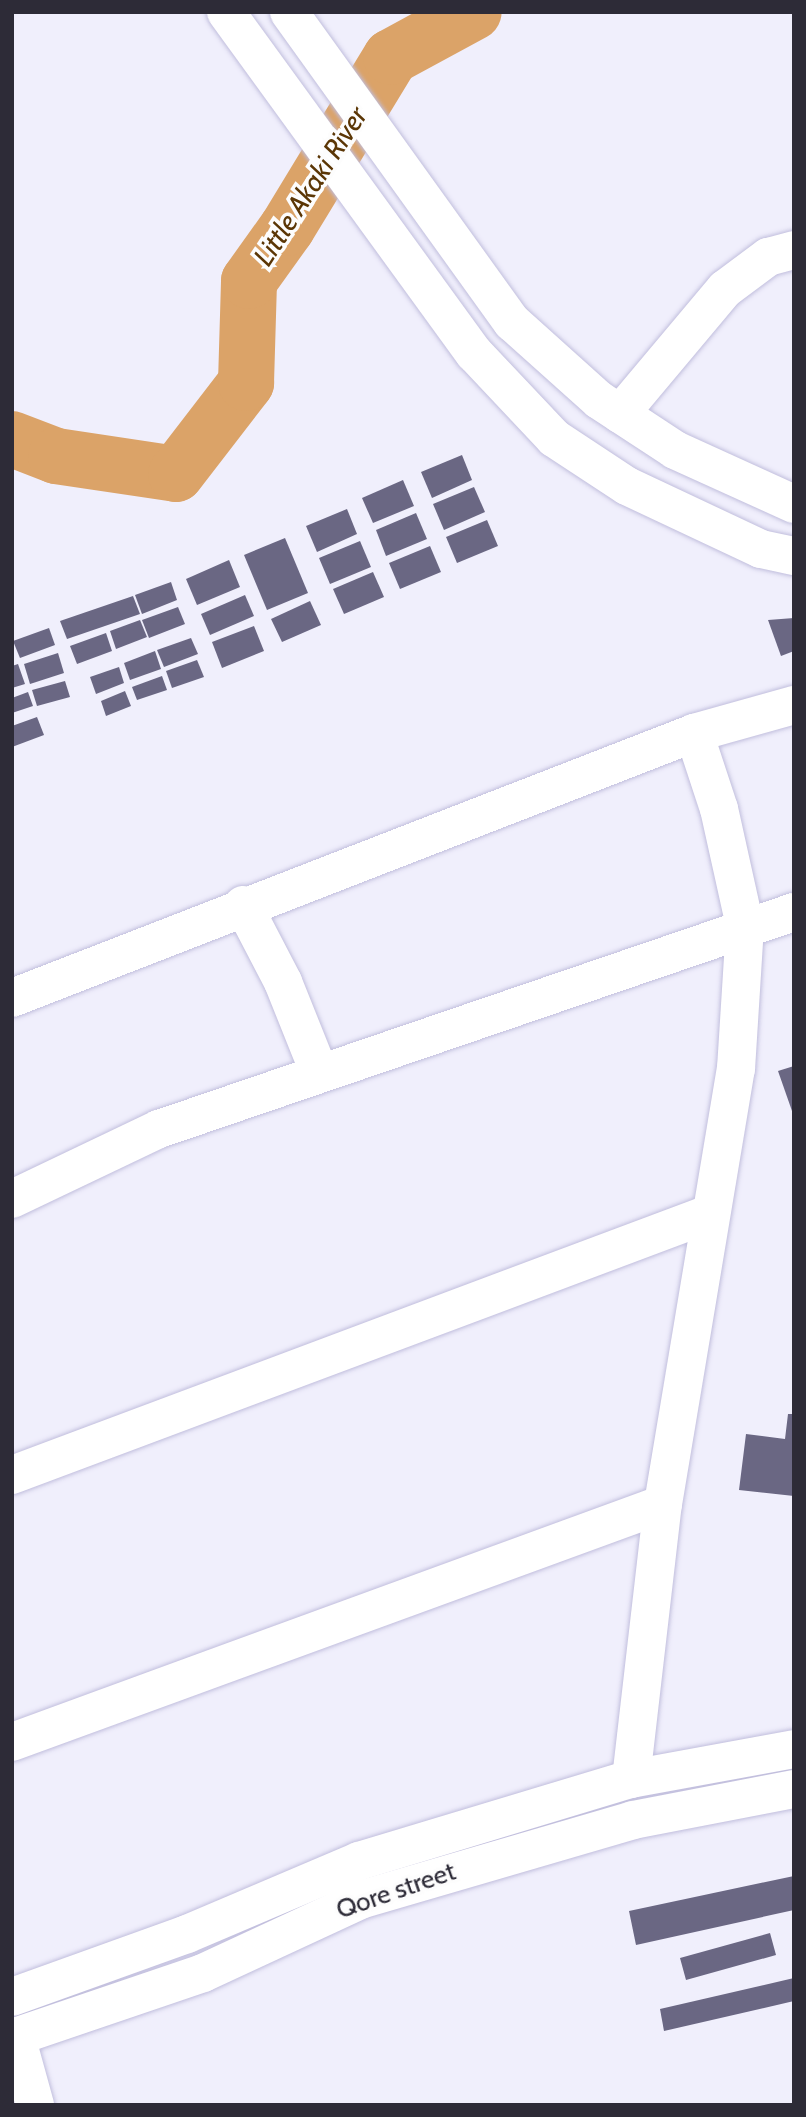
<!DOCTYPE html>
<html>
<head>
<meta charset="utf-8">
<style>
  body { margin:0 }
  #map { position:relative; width:806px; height:2117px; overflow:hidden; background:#f0effc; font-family:Cabin,sans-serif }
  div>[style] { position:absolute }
  .river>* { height:56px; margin:-28px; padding:0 28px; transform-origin:28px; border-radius:28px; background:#dba368 }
  .building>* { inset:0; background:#6a6783 }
  .roads { filter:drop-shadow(0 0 2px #c1bedd) drop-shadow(0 0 2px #c1bedd) }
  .minor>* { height:38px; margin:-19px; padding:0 19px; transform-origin:19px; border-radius:19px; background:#fff }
  .major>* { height:38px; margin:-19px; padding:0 19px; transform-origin:19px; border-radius:19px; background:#fff }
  span { translate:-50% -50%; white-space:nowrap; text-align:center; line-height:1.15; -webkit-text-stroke:7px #fdfdfd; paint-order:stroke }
  .street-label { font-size:26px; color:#2d2b37 }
  .water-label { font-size:28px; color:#5b3605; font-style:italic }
  .frame { position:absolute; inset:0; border:14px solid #2d2b37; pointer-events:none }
</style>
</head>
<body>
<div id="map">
  <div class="river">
    <div style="left:12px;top:439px;width:47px;rotate:21.1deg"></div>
    <div style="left:56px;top:456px;width:121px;rotate:8.5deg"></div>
    <div style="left:176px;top:474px;width:115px;rotate:-52.4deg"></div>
    <div style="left:246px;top:383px;width:102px;rotate:-88.3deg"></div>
    <div style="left:249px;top:281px;width:65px;rotate:-54.4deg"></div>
    <div style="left:287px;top:228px;width:200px;rotate:-58.7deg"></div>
    <div style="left:391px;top:57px;width:94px;rotate:-28.5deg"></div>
  </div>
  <div class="building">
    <div style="clip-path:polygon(462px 455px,472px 480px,432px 498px,421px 472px)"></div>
    <div style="clip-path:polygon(403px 480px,414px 506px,373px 523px,362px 498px)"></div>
    <div style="clip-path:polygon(474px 487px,485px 512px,444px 530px,433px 504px)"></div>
    <div style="clip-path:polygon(347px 509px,357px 534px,317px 552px,306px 526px)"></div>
    <div style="clip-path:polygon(416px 513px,427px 539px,386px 556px,376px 530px)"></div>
    <div style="clip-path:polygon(487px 520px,498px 546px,457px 563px,446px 537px)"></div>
    <div style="clip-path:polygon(285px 538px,308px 593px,267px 610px,244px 555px)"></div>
    <div style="clip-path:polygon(360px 541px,371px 567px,330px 584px,319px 558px)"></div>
    <div style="clip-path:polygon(430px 546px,441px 572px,400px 589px,389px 563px)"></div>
    <div style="clip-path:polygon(229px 560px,240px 587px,197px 605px,186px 579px)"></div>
    <div style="clip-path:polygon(373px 572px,384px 597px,344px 614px,333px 589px)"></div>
    <div style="clip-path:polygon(171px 582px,177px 600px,142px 614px,135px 595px)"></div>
    <div style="clip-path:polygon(245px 595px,254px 616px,210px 635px,201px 614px)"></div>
    <div style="clip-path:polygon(133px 596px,140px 614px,67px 639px,60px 621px)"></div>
    <div style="clip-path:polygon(310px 601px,321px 625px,282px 642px,271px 619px)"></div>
    <div style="clip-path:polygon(178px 607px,185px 624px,149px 638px,142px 620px)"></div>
    <div style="clip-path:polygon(794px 618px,794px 651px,781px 656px,768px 620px)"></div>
    <div style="clip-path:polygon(140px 620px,147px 637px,116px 649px,110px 631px)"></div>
    <div style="clip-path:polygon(254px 626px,264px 651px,222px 668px,212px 642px)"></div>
    <div style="clip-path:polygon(49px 628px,55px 645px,20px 658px,13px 641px)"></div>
    <div style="clip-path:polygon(106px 633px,112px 651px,77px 664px,70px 646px)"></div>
    <div style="clip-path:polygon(191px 638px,198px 654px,164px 667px,157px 650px)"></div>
    <div style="clip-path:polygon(155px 651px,161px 669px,130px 680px,124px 663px)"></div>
    <div style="clip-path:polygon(58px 653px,64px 673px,30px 684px,24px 664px)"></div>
    <div style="clip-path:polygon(197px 660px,204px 677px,172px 688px,166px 671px)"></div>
    <div style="clip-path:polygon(18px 664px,25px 684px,12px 688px,12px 666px)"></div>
    <div style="clip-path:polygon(119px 667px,124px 683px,96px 694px,90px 677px)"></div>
    <div style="clip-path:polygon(162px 676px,167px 690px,137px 700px,132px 687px)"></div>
    <div style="clip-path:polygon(65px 681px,70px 697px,37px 706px,32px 690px)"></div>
    <div style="clip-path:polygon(125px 691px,131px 706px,106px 716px,101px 701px)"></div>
    <div style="clip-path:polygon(28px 692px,33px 706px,12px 713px,12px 698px)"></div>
    <div style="clip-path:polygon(37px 717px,44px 735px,12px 747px,12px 726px)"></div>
    <div style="clip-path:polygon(794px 1066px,794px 1111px,792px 1111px,778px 1071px)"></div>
    <div style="clip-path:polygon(788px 1414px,794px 1414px,794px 1496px,739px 1490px,746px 1434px,785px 1439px)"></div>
    <div style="clip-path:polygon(794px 1876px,794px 1910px,636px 1945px,629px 1911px)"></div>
    <div style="clip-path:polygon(770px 1933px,776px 1955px,686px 1980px,680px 1958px)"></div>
    <div style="clip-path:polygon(794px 1978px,794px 2001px,664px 2031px,660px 2009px)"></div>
  </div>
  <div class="roads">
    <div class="minor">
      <div style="left:620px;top:414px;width:163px;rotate:-50deg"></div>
      <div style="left:725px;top:289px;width:54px;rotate:-36.7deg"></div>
      <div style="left:768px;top:257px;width:27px;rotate:-15deg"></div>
      <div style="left:243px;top:905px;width:87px;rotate:62.5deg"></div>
      <div style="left:283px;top:982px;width:97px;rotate:68.2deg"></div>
      <div style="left:12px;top:998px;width:732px;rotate:-21.23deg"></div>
      <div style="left:694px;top:733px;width:104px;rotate:-15.6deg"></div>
      <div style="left:12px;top:1199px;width:163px;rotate:-25.5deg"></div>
      <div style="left:159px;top:1129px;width:671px;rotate:-18.87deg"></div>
      <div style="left:12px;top:1475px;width:744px;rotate:-20.53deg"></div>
      <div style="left:12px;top:1742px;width:693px;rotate:-20.08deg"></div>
      <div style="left:631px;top:1779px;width:277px;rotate:-83.4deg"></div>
      <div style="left:663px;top:1504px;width:441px;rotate:-80.5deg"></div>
      <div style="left:736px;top:1069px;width:143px;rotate:-86.4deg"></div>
      <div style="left:745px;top:926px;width:120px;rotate:-102.5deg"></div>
      <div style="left:719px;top:809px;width:80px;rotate:-108.2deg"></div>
      <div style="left:12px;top:1997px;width:186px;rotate:-19.8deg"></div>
      <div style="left:187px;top:1934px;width:187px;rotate:-23deg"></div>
      <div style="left:359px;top:1861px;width:284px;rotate:-16.8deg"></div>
      <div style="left:631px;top:1779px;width:166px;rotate:-10.4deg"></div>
      <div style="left:16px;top:2036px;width:72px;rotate:74.6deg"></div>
      <div style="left:12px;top:2038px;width:202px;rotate:-18.8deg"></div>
      <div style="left:203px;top:1973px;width:173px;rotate:-24.9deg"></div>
      <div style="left:360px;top:1900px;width:284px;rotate:-16.3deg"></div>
      <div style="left:633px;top:1820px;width:164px;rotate:-10.9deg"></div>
    </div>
    <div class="major">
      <div style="left:226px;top:12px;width:422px;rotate:54deg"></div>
      <div style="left:474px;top:353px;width:117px;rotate:46.7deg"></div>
      <div style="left:554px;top:438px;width:87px;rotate:33.3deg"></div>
      <div style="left:627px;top:486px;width:148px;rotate:25.2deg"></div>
      <div style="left:761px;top:549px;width:34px;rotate:12deg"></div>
      <div style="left:289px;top:12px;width:382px;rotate:54.3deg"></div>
      <div style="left:512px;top:322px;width:117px;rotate:41.9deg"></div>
      <div style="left:599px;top:400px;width:91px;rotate:33.3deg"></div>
      <div style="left:675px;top:450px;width:131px;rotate:24.4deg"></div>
    </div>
  </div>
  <div class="street-label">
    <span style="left:396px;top:1891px;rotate:-19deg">Qore street</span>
  </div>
  <div class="water-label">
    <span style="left:310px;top:186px;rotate:-57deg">Little Akaki River</span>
  </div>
  <div class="frame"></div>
</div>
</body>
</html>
